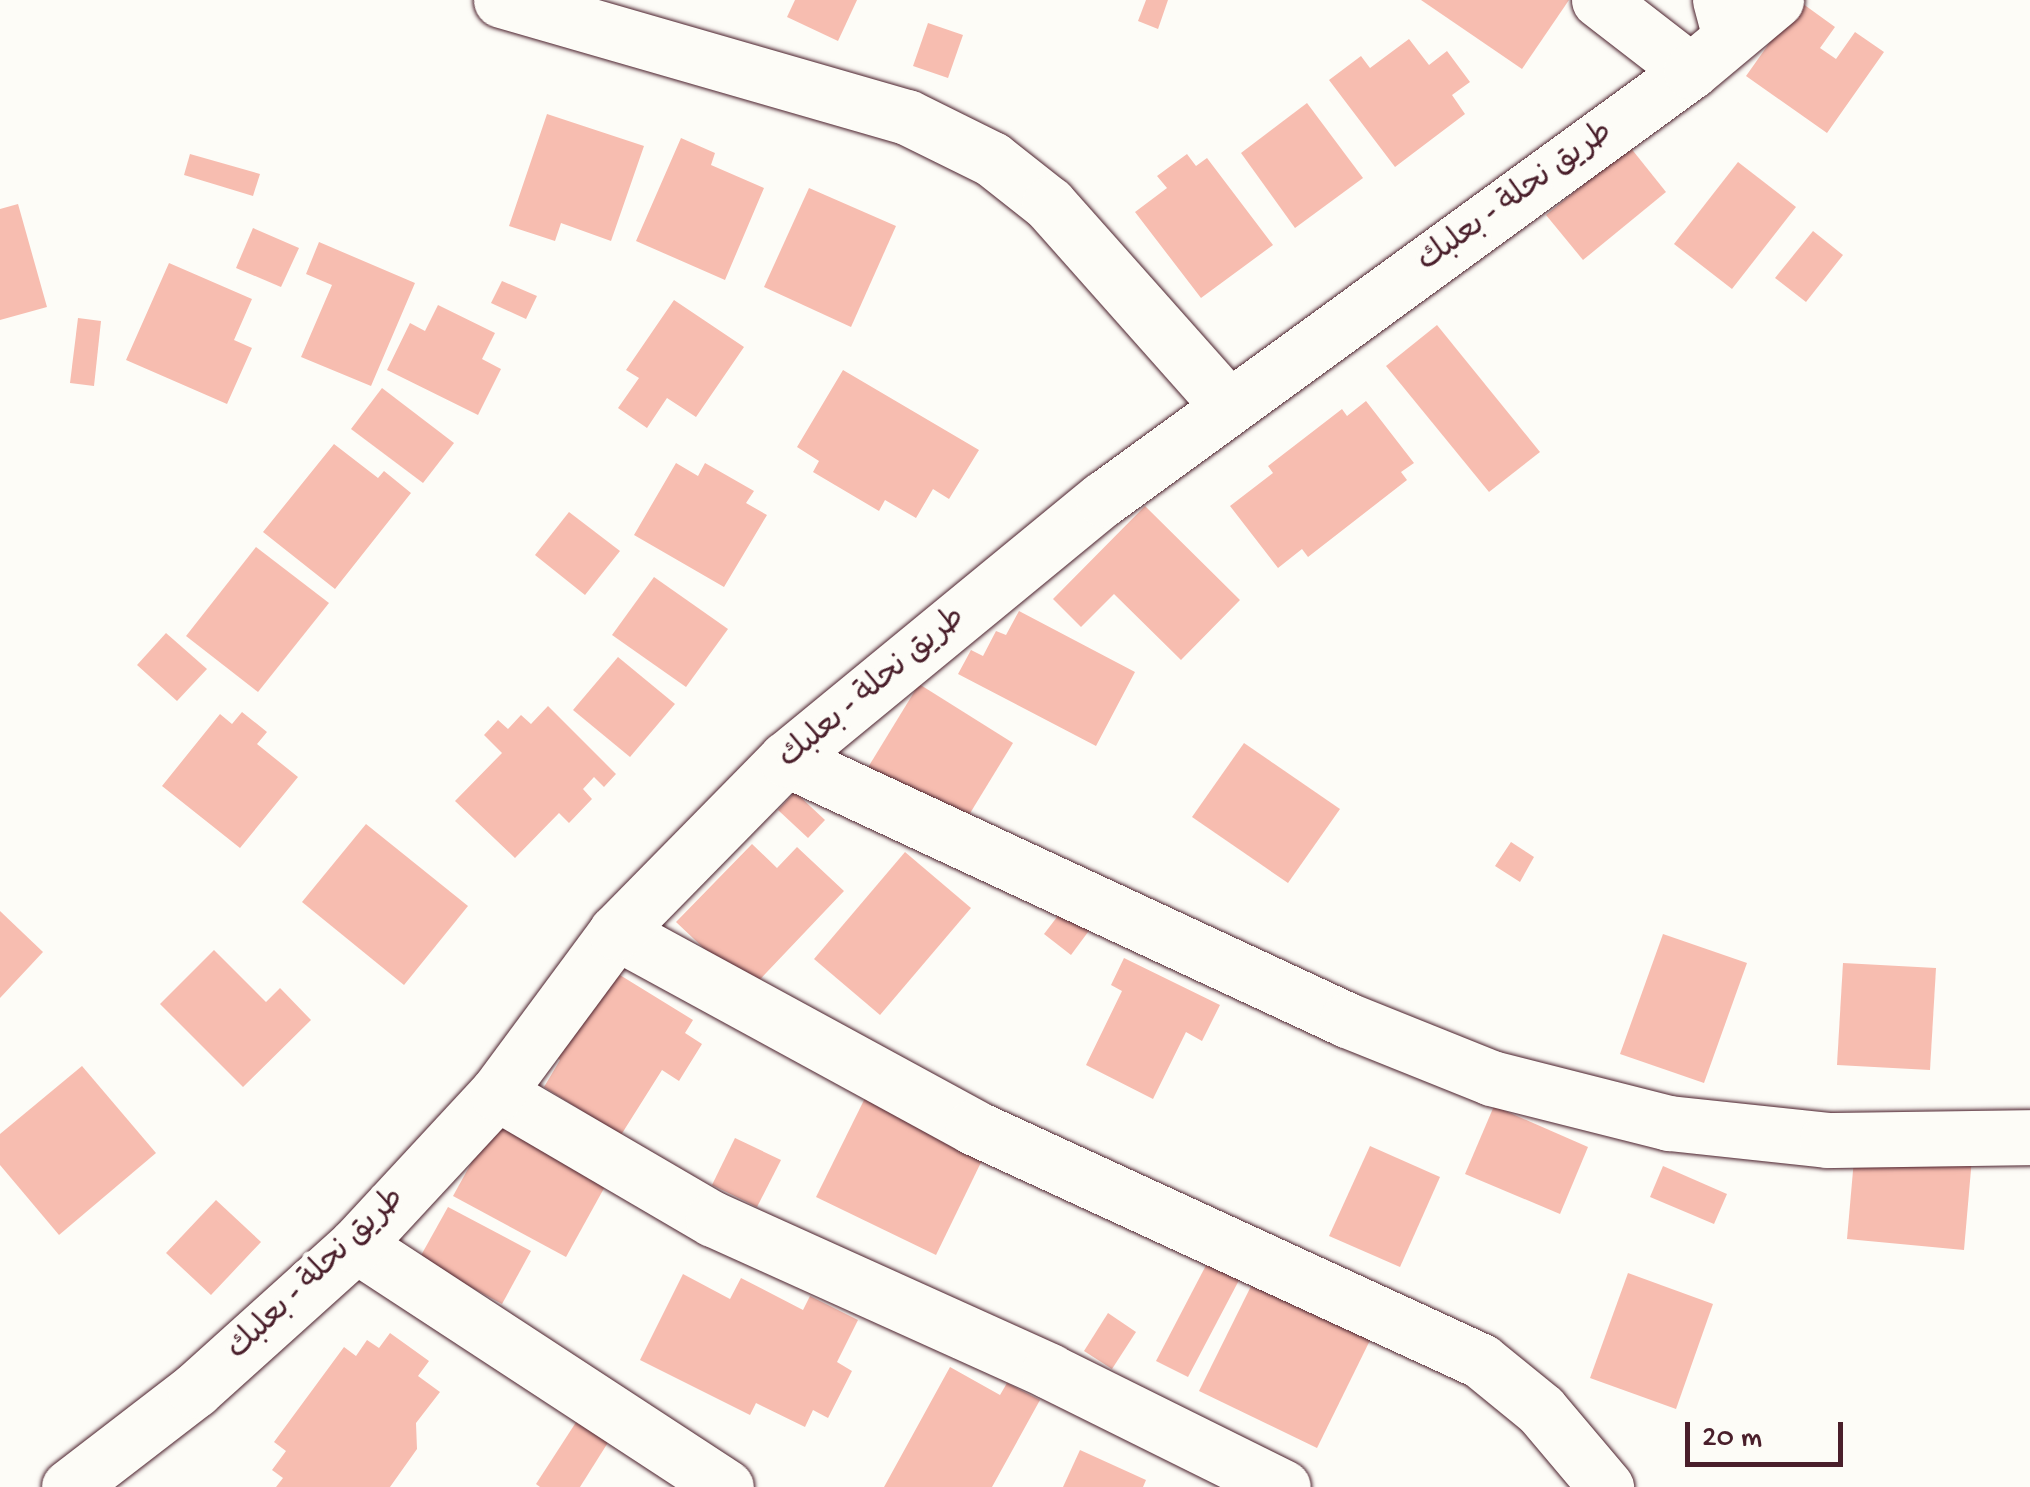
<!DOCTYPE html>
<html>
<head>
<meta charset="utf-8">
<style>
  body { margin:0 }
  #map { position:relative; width:2030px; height:1487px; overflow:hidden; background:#fdfcf7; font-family:"Gochi Hand","Playpen Sans Arabic",sans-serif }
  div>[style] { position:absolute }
  .building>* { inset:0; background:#f7bdb0 }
  .roads { filter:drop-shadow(0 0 2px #4a1f2b) drop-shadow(0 0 2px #4a1f2b) }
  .minor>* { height:55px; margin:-27.5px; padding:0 27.5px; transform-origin:27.5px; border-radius:27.5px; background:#fdfcf7 }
  .tertiary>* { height:55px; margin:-27.5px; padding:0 27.5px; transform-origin:27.5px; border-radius:27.5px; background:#fdfcf7 }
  span { translate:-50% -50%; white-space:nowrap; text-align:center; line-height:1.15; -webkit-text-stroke:10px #fdfcf7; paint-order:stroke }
  .street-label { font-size:32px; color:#4a1f2b }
  .scale { position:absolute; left:1685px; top:1422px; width:158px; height:45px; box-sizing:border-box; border:5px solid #4a1f2b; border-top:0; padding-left:12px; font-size:30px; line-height:35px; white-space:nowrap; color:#4a1f2b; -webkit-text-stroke:8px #fdfcf7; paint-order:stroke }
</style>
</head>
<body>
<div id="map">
  <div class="building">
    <div style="clip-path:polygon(795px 0,857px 0,838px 41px,787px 17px)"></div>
    <div style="clip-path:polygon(1146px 0,1168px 0,1158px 29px,1138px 21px)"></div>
    <div style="clip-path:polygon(1421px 0,1569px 0,1522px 69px)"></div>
    <div style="clip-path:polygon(1799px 1px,1835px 27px,1820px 48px,1836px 59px,1855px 32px,1884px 52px,1827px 133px,1746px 76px)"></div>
    <div style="clip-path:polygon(928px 23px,963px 35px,948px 78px,913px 66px)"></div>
    <div style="clip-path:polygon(1409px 39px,1429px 65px,1447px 51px,1470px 82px,1452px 95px,1465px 114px,1395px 167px,1329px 80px,1361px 56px,1370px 68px)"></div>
    <div style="clip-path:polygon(1307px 103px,1363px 178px,1295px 228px,1241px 153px)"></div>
    <div style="clip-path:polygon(547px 114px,644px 146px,611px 241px,561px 223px,555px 241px,509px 226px)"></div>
    <div style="clip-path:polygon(681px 138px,715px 153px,711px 165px,764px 188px,725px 280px,636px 241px)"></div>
    <div style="clip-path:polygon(1630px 147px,1666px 192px,1583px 260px,1546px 215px)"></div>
    <div style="clip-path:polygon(190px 154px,260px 174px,253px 196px,184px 175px)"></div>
    <div style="clip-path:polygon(1187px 154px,1196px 166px,1207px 158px,1273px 245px,1201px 298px,1135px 212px,1167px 188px,1157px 176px)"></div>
    <div style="clip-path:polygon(1738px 162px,1796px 207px,1732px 289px,1674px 244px)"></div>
    <div style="clip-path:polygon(809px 188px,896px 226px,851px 327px,764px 287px)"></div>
    <div style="clip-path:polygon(18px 204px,47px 307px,0 320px,0 209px)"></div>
    <div style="clip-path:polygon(253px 228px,299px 248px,281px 287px,236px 268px)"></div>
    <div style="clip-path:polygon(1813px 231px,1843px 255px,1806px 302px,1775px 278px)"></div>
    <div style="clip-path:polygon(319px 242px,415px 283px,371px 386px,301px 357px,332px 285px,306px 274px)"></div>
    <div style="clip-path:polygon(169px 263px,252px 299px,234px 340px,252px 348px,227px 404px,126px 360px)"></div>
    <div style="clip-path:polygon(502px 281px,537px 296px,526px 319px,491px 303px)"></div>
    <div style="clip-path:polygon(674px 300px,744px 347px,696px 417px,667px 398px,647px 428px,618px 408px,639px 378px,626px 370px)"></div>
    <div style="clip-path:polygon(438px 305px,495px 333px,482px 359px,501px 369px,478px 415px,387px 370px,410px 323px,425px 331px)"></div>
    <div style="clip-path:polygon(78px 318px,101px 321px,94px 386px,70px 383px)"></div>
    <div style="clip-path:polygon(1437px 325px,1540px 452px,1489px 492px,1386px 366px)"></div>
    <div style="clip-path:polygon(843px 370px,979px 450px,949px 499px,933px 489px,916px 518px,885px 500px,879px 511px,813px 472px,819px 461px,797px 447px)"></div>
    <div style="clip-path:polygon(382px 388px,454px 443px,423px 483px,351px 429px)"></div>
    <div style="clip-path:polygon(1366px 401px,1414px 463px,1401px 472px,1407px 480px,1308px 557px,1302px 549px,1278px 568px,1230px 506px,1273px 473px,1268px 466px,1342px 409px,1347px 416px)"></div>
    <div style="clip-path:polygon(334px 444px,378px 478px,384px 471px,411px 493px,335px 589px,263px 532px)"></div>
    <div style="clip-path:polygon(676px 463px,698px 476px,705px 463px,754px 491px,746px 503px,767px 515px,724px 587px,634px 535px)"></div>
    <div style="clip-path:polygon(1145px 506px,1240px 600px,1181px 660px,1114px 594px,1081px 627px,1053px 599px)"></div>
    <div style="clip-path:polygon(569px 512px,620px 551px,585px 595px,535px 555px)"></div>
    <div style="clip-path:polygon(256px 547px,329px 603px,258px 692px,186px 636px)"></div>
    <div style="clip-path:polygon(654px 577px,728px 629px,686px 687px,612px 635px)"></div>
    <div style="clip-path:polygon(1019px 611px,1135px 672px,1096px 746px,958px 674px,971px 650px,983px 656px,996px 631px,1006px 635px)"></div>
    <div style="clip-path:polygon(166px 633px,207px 669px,177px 701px,137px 665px)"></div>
    <div style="clip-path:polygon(618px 657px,675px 704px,630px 757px,573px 710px)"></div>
    <div style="clip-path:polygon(919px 684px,1013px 743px,961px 828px,867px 769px)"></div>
    <div style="clip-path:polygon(548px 706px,616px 774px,604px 787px,594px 777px,583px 789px,592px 799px,569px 823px,559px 813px,515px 858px,455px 801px,502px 753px,484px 735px,498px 720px,508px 729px,521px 715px,531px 724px)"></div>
    <div style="clip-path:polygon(242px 712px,267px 732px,257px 744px,298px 777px,240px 848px,162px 786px,220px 714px,232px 724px)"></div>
    <div style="clip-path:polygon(1244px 743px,1340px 809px,1288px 883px,1192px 817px)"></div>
    <div style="clip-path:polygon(795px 792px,825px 820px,808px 838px,778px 810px)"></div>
    <div style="clip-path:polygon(366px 824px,468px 906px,404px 985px,302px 902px)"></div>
    <div style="clip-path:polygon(1511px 842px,1534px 857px,1520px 882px,1495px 866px)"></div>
    <div style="clip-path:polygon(752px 844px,777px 868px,797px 847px,844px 891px,749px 991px,676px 922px)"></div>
    <div style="clip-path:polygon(905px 852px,971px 908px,880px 1015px,814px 959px)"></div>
    <div style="clip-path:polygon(1067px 904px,1094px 924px,1071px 955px,1044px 934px)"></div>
    <div style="clip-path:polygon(0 911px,43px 952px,0 998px)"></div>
    <div style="clip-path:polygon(1663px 934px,1747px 963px,1704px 1083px,1620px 1054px)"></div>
    <div style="clip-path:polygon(214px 950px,266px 1002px,280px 988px,311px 1020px,243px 1087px,160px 1004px)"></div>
    <div style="clip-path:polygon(1124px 958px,1220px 1005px,1202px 1041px,1186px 1032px,1153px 1099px,1086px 1065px,1122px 991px,1111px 985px)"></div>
    <div style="clip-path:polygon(1843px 963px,1936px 968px,1930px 1070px,1837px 1065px)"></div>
    <div style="clip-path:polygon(615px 972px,693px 1020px,685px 1033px,702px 1044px,679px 1081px,662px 1070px,621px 1135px,544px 1087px,560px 1060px,550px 1053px)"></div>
    <div style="clip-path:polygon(82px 1066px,156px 1153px,59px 1235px,0 1165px,0 1134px)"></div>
    <div style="clip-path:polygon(869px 1090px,988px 1148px,936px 1255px,816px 1197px)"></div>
    <div style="clip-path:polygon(1494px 1106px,1588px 1147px,1560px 1214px,1465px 1174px)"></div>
    <div style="clip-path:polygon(500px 1111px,613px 1172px,566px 1257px,453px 1196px)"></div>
    <div style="clip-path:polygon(735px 1138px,781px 1160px,757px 1207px,712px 1185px)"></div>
    <div style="clip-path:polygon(1370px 1146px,1440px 1177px,1400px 1267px,1329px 1236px)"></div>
    <div style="clip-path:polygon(1855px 1148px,1972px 1158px,1964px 1250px,1847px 1239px)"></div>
    <div style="clip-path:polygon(1663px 1166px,1727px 1194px,1714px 1224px,1650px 1197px)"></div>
    <div style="clip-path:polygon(216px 1200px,261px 1242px,211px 1295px,166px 1253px)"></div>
    <div style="clip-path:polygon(448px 1207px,531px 1251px,502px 1304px,419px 1259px)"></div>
    <div style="clip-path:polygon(1214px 1250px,1246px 1267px,1188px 1377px,1156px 1361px)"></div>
    <div style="clip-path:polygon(1263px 1262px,1380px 1320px,1317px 1448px,1199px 1391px)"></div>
    <div style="clip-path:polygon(1628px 1273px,1713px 1304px,1676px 1409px,1590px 1378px)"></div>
    <div style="clip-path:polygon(683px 1274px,730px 1299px,741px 1278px,803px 1310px,810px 1296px,858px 1320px,837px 1362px,852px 1371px,828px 1418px,813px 1410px,805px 1427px,756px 1403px,750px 1415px,640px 1360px)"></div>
    <div style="clip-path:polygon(1108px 1313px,1136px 1332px,1112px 1369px,1084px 1351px)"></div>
    <div style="clip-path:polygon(390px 1333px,429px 1361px,418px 1376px,440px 1392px,416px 1423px,417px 1449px,390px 1487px,276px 1487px,283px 1478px,272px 1470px,286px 1451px,274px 1442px,344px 1347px,356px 1356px,367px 1340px,379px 1348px)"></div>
    <div style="clip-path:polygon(950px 1367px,1000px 1395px,1007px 1383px,1040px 1400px,992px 1487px,884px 1487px)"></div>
    <div style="clip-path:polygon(582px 1413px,614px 1433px,580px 1487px,540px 1487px,536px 1484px)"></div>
    <div style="clip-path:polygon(1080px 1450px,1146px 1480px,1143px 1487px,1063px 1487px)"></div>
  </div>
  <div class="roads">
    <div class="minor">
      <div style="left:501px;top:0;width:423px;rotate:16.1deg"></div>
      <div style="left:907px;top:117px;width:95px;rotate:26.3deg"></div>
      <div style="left:992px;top:159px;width:73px;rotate:38.3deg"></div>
      <div style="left:1049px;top:204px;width:271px;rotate:48.4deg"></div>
      <div style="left:1599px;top:0;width:116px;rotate:37.7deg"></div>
      <div style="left:1720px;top:0;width:38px;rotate:75deg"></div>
      <div style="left:786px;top:759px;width:619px;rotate:24.95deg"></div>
      <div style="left:1347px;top:1020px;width:155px;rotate:21.9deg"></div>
      <div style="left:1491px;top:1078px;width:184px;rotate:14.2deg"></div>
      <div style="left:1669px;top:1123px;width:159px;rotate:6.1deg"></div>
      <div style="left:1827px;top:1140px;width:203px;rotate:-0.8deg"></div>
      <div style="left:616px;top:932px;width:407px;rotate:28.6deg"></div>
      <div style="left:973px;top:1127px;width:559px;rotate:24.73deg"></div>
      <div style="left:1481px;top:1361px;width:77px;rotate:39.2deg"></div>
      <div style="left:1541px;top:1410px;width:101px;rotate:49.8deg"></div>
      <div style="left:497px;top:1093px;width:250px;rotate:30.3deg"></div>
      <div style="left:713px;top:1219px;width:369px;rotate:24.3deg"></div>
      <div style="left:1049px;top:1371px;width:261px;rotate:26.4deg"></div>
      <div style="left:356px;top:1245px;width:442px;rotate:33.2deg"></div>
    </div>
    <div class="tertiary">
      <div style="left:69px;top:1487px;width:159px;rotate:-37.6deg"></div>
      <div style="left:195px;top:1390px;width:217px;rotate:-42deg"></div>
      <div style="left:356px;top:1245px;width:207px;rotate:-47.2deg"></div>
      <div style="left:497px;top:1093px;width:200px;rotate:-53.5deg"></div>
      <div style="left:616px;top:932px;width:243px;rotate:-45.5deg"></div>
      <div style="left:786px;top:759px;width:410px;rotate:-39.4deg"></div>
      <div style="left:1103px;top:499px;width:727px;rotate:-36.05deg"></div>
      <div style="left:1691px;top:71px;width:111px;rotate:-39.9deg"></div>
    </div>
  </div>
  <div class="street-label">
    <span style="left:1516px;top:198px;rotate:-36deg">طريق نحلة - بعلبك</span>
    <span style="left:873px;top:689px;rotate:-40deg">طريق نحلة - بعلبك</span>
    <span style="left:317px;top:1275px;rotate:-44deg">طريق نحلة - بعلبك</span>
  </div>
  <div class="scale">20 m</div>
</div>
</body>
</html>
